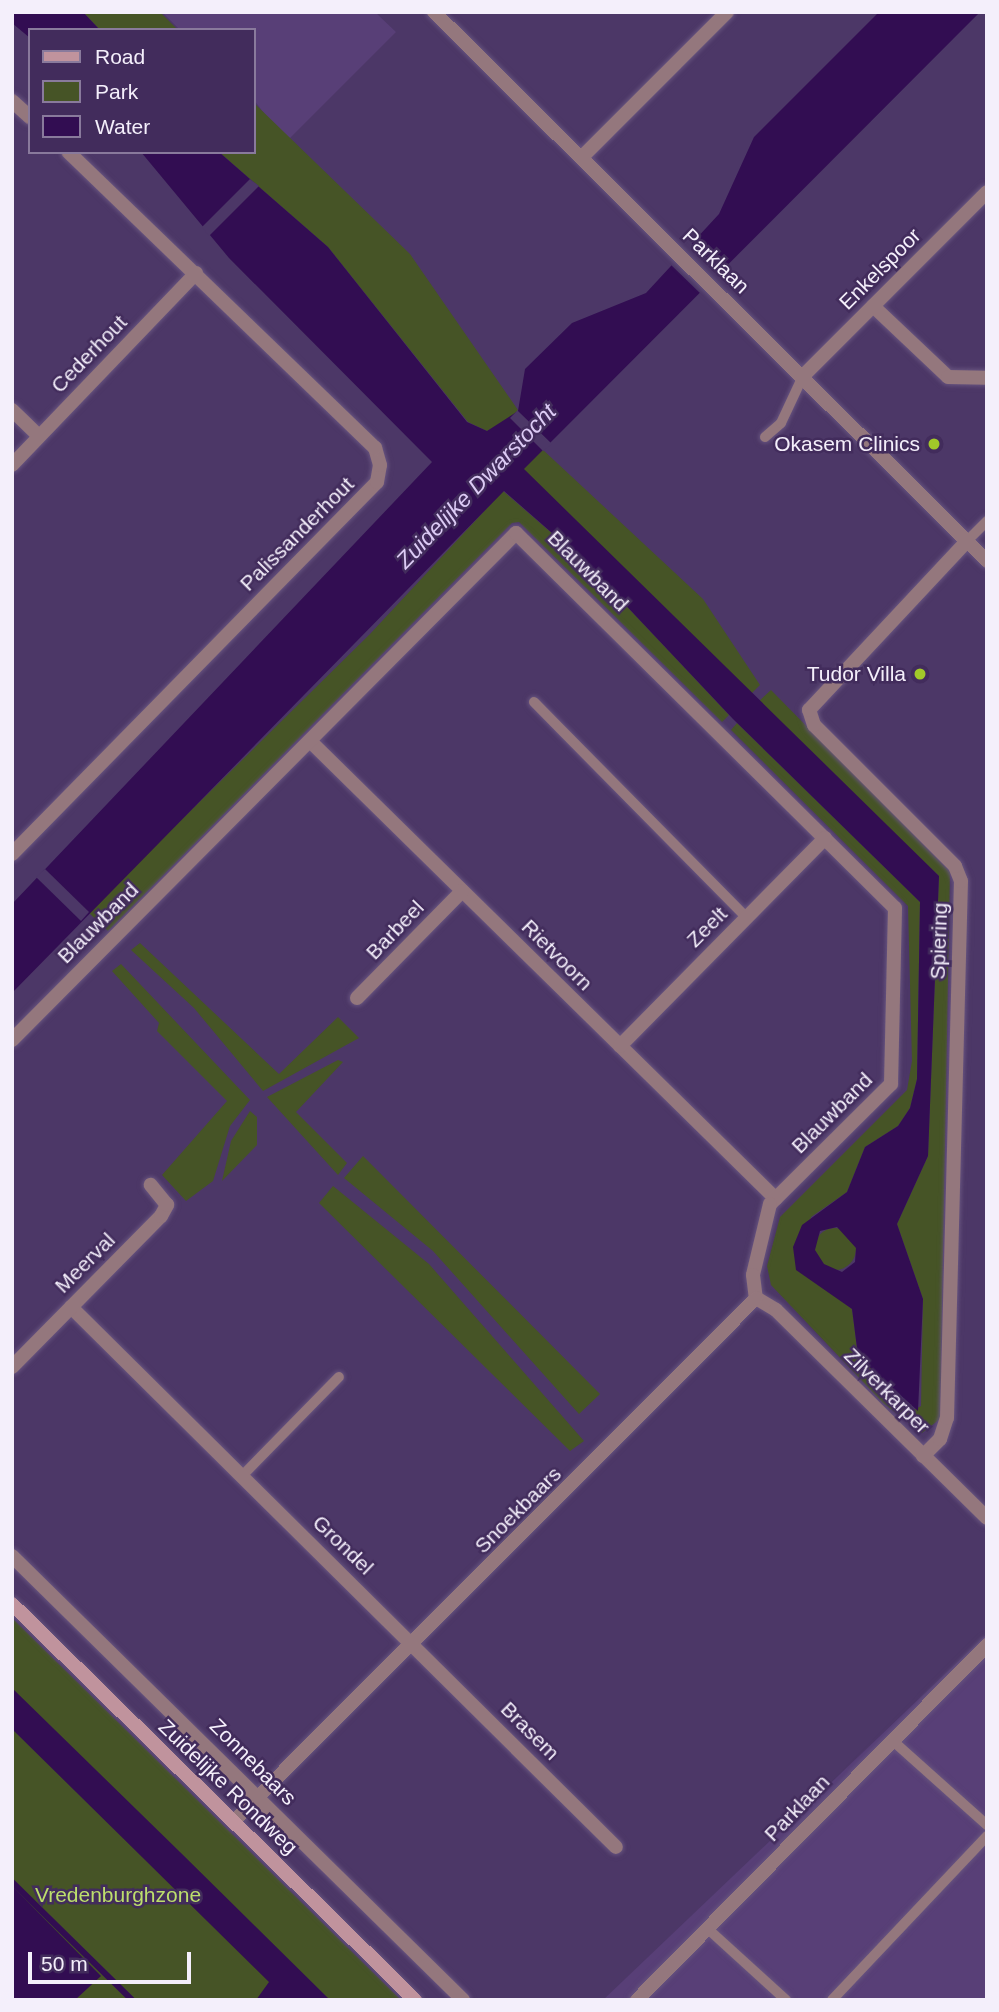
<!DOCTYPE html>
<html>
<head>
<meta charset="utf-8">
<style>
  body { margin:0 }
  #map { position:relative; width:999px; height:2012px; overflow:hidden; background:#4c3767; font-family:Helvetica,sans-serif }
  div>[style] { position:absolute }
  .built>* { inset:0; background:#583f77 }
  .green>* { inset:0; background:#465426 }
  .round { border-radius:50% }
  .water>* { inset:0; background:#320d52 }
  .pier>* { inset:0; background:#4c3767 }
  .stream>* { height:6px; margin:-3px; padding:0 3px; transform-origin:3px; border-radius:3px; background:#320d52 }
  .roads { filter:drop-shadow(0 0 2px #67547f) drop-shadow(0 0 2px #67547f) }
  .service>* { height:10px; margin:-5px; padding:0 5px; transform-origin:5px; border-radius:5px; background:#94777d }
  .minor>* { height:14px; margin:-7px; padding:0 7px; transform-origin:7px; border-radius:7px; background:#94777d }
  .tertiary>* { height:14px; margin:-7px; padding:0 7px; transform-origin:7px; border-radius:7px; background:#94777d }
  .secondary>* { height:14px; margin:-7px; padding:0 7px; transform-origin:7px; border-radius:7px; background:#c0939d }
  .dots>* { width:19px; height:19px; translate:-50% -50%; box-sizing:border-box; border:4px solid #422c5c; border-radius:50% }
  span { translate:-50% -50%; white-space:nowrap; text-align:center; line-height:1.15; -webkit-text-stroke:5px #422c5c; paint-order:stroke }
  .street-label { font-size:21px; color:#f4effb }
  .poi-label { font-size:21px; color:#f4effb }
  .right { translate:-100% -50%; text-align:right }
  .park-label { font-size:21px; color:#bddf6c }
  .water-label { font-size:23px; color:#dccbf5; font-style:italic }
  .frame { position:absolute; inset:0; border:14px solid #f4effb; pointer-events:none }
  .legend { position:absolute; left:28px; top:28px; width:228px; height:126px; box-sizing:border-box; background:#422c5c; border:2px solid #897a9c; margin:0; padding:9px 12px; list-style:none; font-size:21px; color:#f4effb }
  .legend li { display:flex; align-items:center; gap:14px; height:35px }
  .legend b { width:35px; border:2px solid #897a9c }
  .scale { position:absolute; left:28px; top:1952px; width:163px; height:32px; box-sizing:border-box; border:4px solid #f4effb; border-top:0; padding-left:9px; font-size:21px; line-height:24px; white-space:nowrap; color:#f4effb; -webkit-text-stroke:5px #422c5c; paint-order:stroke }
</style>
</head>
<body>
<div id="map">
  <div class="built">
    <div style="clip-path:polygon(162px 12px,375px 12px,396px 32px,286px 142px,254px 100px,254px 30px,180px 30px)"></div>
    <div style="clip-path:polygon(987px 1634px,987px 2000px,603px 2000px)"></div>
  </div>
  <div class="green">
    <div style="clip-path:polygon(83px 12px,160px 12px,178px 30px,100px 30px)"></div>
    <div style="clip-path:polygon(254px 103px,410px 254px,518px 410px,510px 419px,487px 431px,468px 422px,328px 247px,219px 152px,254px 152px)"></div>
    <div style="clip-path:polygon(541px 448px,703px 599px,760px 685px,750px 695px,523px 469px)"></div>
    <div style="clip-path:polygon(503px 491px,584px 561px,729px 715px,722px 722px,519px 522px,512px 523px,108px 931px,88px 912px,370px 634px)"></div>
    <div style="clip-path:polygon(771px 690px,950px 872px,940px 1419px,922px 1433px,883px 1403px,771px 1285px,767px 1266px,780px 1217px,907px 1090px,912px 1061px,908px 906px,731px 730px,737px 723px,920px 902px,917px 1079px,910px 1108px,898px 1126px,865px 1147px,847px 1192px,811px 1217px,805px 1273px,852px 1309px,857px 1348px,912px 1411px,921px 1406px,923px 1299px,897px 1224px,928px 1156px,939px 876px,757px 703px)"></div>
    <div style="clip-path:polygon(140px 943px,279px 1074px,338px 1017px,359px 1038px,263px 1091px,194px 1008px,131px 950px)"></div>
    <div style="clip-path:polygon(121px 964px,250px 1100px,230px 1126px,213px 1181px,186px 1201px,162px 1175px,227px 1101px,157px 1031px,159px 1023px,112px 971px)"></div>
    <div style="clip-path:polygon(338px 1060px,343px 1062px,296px 1112px,347px 1163px,338px 1175px,267px 1097px)"></div>
    <div style="clip-path:polygon(250px 1111px,257px 1117px,257px 1145px,222px 1181px,231px 1141px)"></div>
    <div style="clip-path:polygon(363px 1156px,600px 1394px,579px 1414px,433px 1251px,344px 1178px)"></div>
    <div style="clip-path:polygon(333px 1186px,429px 1264px,584px 1441px,570px 1451px,319px 1203px)"></div>
    <div class="round" style="left:814px;top:1228px;width:42px;height:42px"></div>
    <div style="clip-path:polygon(12px 1618px,401px 2000px,12px 2000px)"></div>
  </div>
  <div class="water">
    <div style="clip-path:polygon(12px 12px,83px 12px,100px 30px,30px 30px,30px 38px,12px 23px)"></div>
    <div style="clip-path:polygon(evenodd,879px 12px,980px 12px,524px 469px,939px 876px,928px 1156px,897px 1224px,923px 1299px,918px 1411px,867px 1365px,857px 1348px,852px 1309px,796px 1270px,793px 1247px,802px 1225px,847px 1192px,865px 1147px,898px 1126px,910px 1108px,917px 1079px,920px 902px,733px 719px,584px 561px,504px 491px,12px 993px,12px 904px,432px 462px,229px 258px,141px 152px,219px 152px,328px 247px,467px 422px,487px 431px,518px 411px,525px 369px,572px 323px,646px 293px,719px 214px,754px 137px,879px 12px,837px 1227px,856px 1248px,855px 1262px,842px 1272px,824px 1264px,815px 1250px,820px 1231px,837px 1227px)"></div>
    <div style="clip-path:polygon(12px 1688px,181px 1853px,330px 2000px,256px 2000px,269px 1982px,12px 1729px)"></div>
    <div style="clip-path:polygon(12px 1886px,101px 1976px,75px 2000px,12px 2000px)"></div>
  </div>
  <div class="pier">
    <div style="clip-path:polygon(250px 179px,259px 186px,209px 236px,202px 227px)"></div>
    <div style="clip-path:polygon(689px 241px,724px 275px,703px 296px,669px 263px)"></div>
    <div style="clip-path:polygon(518px 410px,518px 411px,552px 444px,543px 451px,510px 418px)"></div>
    <div style="clip-path:polygon(45px 869px,89px 912px,81px 921px,36px 877px)"></div>
  </div>
  <div class="stream">
    <div style="left:12px;top:1882px;width:168px;rotate:44.5deg"></div>
  </div>
  <div class="roads">
    <div class="service">
      <div style="left:765px;top:437px;width:21px;rotate:-41deg"></div>
      <div style="left:781px;top:423px;width:52px;rotate:-64.9deg"></div>
      <div style="left:967px;top:541px;width:28px;rotate:-45deg"></div>
      <div style="left:534px;top:702px;width:303px;rotate:45.4deg"></div>
      <div style="left:243px;top:1475px;width:137px;rotate:-45.6deg"></div>
      <div style="left:893px;top:1741px;width:126px;rotate:41.8deg"></div>
      <div style="left:708px;top:1929px;width:105px;rotate:42.3deg"></div>
      <div style="left:832px;top:2000px;width:226px;rotate:-46.6deg"></div>
    </div>
    <div class="minor">
      <div style="left:12px;top:101px;width:24px;rotate:42deg"></div>
      <div style="left:582px;top:157px;width:205px;rotate:-45deg"></div>
      <div style="left:873px;top:306px;width:103px;rotate:43.4deg"></div>
      <div style="left:948px;top:377px;width:39px;rotate:1deg"></div>
      <div style="left:803px;top:376px;width:260px;rotate:-45deg"></div>
      <div style="left:12px;top:410px;width:37px;rotate:44deg"></div>
      <div style="left:12px;top:465px;width:266px;rotate:-46.2deg"></div>
      <div style="left:310px;top:741px;width:653px;rotate:44.5deg"></div>
      <div style="left:12px;top:854px;width:521px;rotate:-45.54deg"></div>
      <div style="left:377px;top:482px;width:17px;rotate:-80deg"></div>
      <div style="left:380px;top:465px;width:18px;rotate:-106deg"></div>
      <div style="left:375px;top:448px;width:426px;rotate:-136deg"></div>
      <div style="left:357px;top:998px;width:150px;rotate:-45.5deg"></div>
      <div style="left:12px;top:1040px;width:715px;rotate:-45.17deg"></div>
      <div style="left:516px;top:533px;width:533px;rotate:44.7deg"></div>
      <div style="left:895px;top:908px;width:176px;rotate:91.3deg"></div>
      <div style="left:891px;top:1084px;width:170px;rotate:135.2deg"></div>
      <div style="left:770px;top:1204px;width:73px;rotate:103.5deg"></div>
      <div style="left:753px;top:1275px;width:23px;rotate:83deg"></div>
      <div style="left:620px;top:1046px;width:292px;rotate:-45.4deg"></div>
      <div style="left:756px;top:1298px;width:23px;rotate:31deg"></div>
      <div style="left:776px;top:1310px;width:296px;rotate:44.6deg"></div>
      <div style="left:71px;top:1307px;width:767px;rotate:44.74deg"></div>
      <div style="left:12px;top:1367px;width:212px;rotate:-45.4deg"></div>
      <div style="left:161px;top:1216px;width:13px;rotate:-61deg"></div>
      <div style="left:167px;top:1205px;width:26px;rotate:-129deg"></div>
      <div style="left:923px;top:1456px;width:24px;rotate:-45deg"></div>
      <div style="left:940px;top:1439px;width:22px;rotate:-72deg"></div>
      <div style="left:947px;top:1418px;width:537px;rotate:-88.51deg"></div>
      <div style="left:961px;top:881px;width:16px;rotate:-112deg"></div>
      <div style="left:955px;top:866px;width:199px;rotate:-135deg"></div>
      <div style="left:814px;top:725px;width:16px;rotate:-108deg"></div>
      <div style="left:809px;top:710px;width:231px;rotate:-46.9deg"></div>
      <div style="left:12px;top:1556px;width:633px;rotate:44.55deg"></div>
      <div style="left:233px;top:1822px;width:740px;rotate:-45.05deg"></div>
    </div>
    <div class="tertiary">
      <div style="left:434px;top:12px;width:779px;rotate:44.79deg"></div>
      <div style="left:637px;top:2000px;width:499px;rotate:-45.4deg"></div>
    </div>
    <div class="secondary">
      <div style="left:12px;top:1604px;width:565px;rotate:44.5deg"></div>
    </div>
  </div>
  <div class="dots">
    <div style="left:934px;top:444px;background:#a2c929"></div>
    <div style="left:920px;top:674px;background:#a2c929"></div>
  </div>
  <div class="street-label">
    <span style="left:716px;top:261px;rotate:44deg">Parklaan</span>
    <span style="left:880px;top:269px;rotate:-45deg">Enkelspoor</span>
    <span style="left:89px;top:354px;rotate:-46deg">Cederhout</span>
    <span style="left:297px;top:534px;rotate:-45deg">Palissanderhout</span>
    <span style="left:588px;top:571px;rotate:45deg">Blauwband</span>
    <span style="left:98px;top:923px;rotate:-45deg">Blauwband</span>
    <span style="left:707px;top:927px;rotate:-45deg">Zeelt</span>
    <span style="left:395px;top:930px;rotate:-46deg">Barbeel</span>
    <span style="left:939px;top:941px;rotate:-88deg">Spiering</span>
    <span style="left:557px;top:955px;rotate:45deg">Rietvoorn</span>
    <span style="left:832px;top:1113px;rotate:-45deg">Blauwband</span>
    <span style="left:85px;top:1263px;rotate:-45deg">Meerval</span>
    <span style="left:887px;top:1391px;rotate:45deg">Zilverkarper</span>
    <span style="left:518px;top:1510px;rotate:-45deg">Snoekbaars</span>
    <span style="left:343px;top:1545px;rotate:44deg">Grondel</span>
    <span style="left:530px;top:1731px;rotate:45deg">Brasem</span>
    <span style="left:253px;top:1762px;rotate:45deg">Zonnebaars</span>
    <span style="left:228px;top:1787px;rotate:44deg">Zuidelijke Rondweg</span>
    <span style="left:797px;top:1808px;rotate:-46deg">Parklaan</span>
  </div>
  <div class="poi-label">
    <span class="right" style="left:920px;top:444px">Okasem Clinics</span>
    <span class="right" style="left:906px;top:674px">Tudor Villa</span>
  </div>
  <div class="park-label">
    <span style="left:118px;top:1895px">Vredenburghzone</span>
  </div>
  <div class="water-label">
    <span style="left:476px;top:486px;rotate:-46deg">Zuidelijke Dwarstocht</span>
  </div>
  <div class="frame"></div>
  <ul class="legend">
  <li><b style="height:9px;background:#c0939d"></b>Road</li>
  <li><b style="height:19px;background:#465426"></b>Park</li>
  <li><b style="height:19px;background:#320d52"></b>Water</li>
  </ul>
  <div class="scale">50 m</div>
</div>
</body>
</html>
